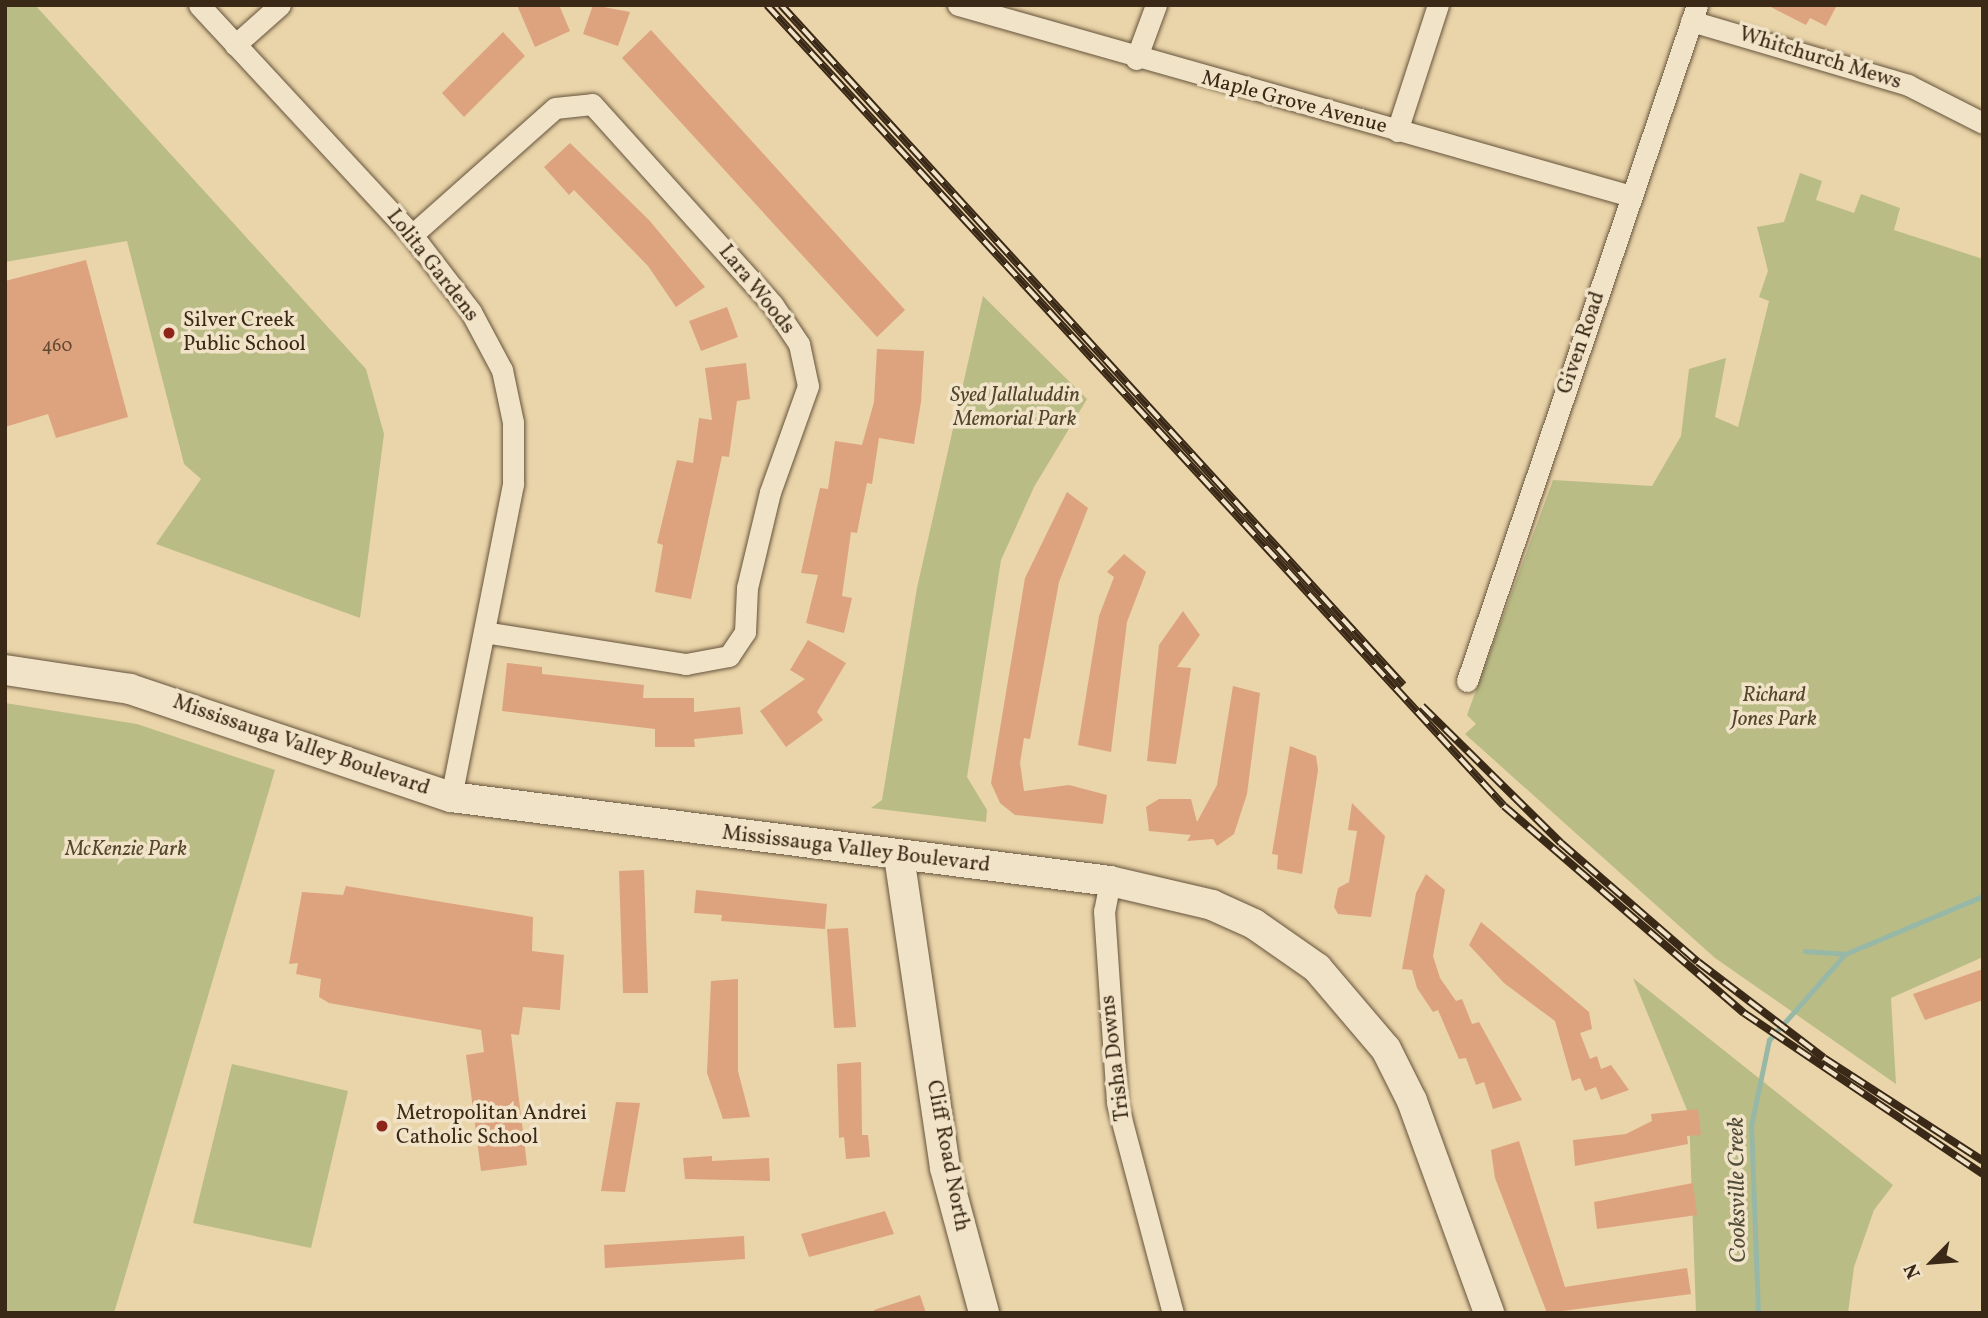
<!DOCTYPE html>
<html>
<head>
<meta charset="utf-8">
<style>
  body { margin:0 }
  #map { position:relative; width:1988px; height:1318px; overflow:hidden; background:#ead4a9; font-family:Vollkorn,serif }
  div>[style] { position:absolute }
  .green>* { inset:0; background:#babc86 }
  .stream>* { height:5px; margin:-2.5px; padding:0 2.5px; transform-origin:2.5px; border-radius:2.5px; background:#98b8a7 }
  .building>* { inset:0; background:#dda37e }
  .roads { filter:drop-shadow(0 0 2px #66543c) drop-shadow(0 0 2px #66543c) }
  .street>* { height:21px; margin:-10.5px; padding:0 10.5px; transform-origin:10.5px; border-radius:10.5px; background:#f1e3c7 }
  .secondary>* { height:30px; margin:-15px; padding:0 15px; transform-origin:15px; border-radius:15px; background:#f1e3c7 }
  .rail>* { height:8px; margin-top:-4px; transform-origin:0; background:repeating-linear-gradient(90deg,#f1e3c7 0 16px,#3a2917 0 32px); box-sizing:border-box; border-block:2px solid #3a2917 }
  .dots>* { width:19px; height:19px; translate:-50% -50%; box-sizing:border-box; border:4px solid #f1e3c7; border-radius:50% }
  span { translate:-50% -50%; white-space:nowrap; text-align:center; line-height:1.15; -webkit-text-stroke:7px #f1e3c7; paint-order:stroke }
  .number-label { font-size:18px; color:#634831 }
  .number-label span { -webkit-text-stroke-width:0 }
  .street-label { font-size:21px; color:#3a2917 }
  .poi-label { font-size:21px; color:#3a2917 }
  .left { translate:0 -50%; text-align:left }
  .park-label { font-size:21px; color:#54462d; font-style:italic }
  .water-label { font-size:23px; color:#524d3b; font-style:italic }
  .frame { position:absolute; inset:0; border:7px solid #3a2917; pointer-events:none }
  .north { position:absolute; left:1897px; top:1227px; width:70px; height:70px; -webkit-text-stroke:5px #f1e3c7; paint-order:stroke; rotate:245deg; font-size:19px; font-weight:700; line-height:28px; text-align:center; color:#3a2917 }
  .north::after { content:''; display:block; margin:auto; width:24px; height:32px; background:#3a2917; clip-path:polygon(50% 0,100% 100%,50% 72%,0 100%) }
</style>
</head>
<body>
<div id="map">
  <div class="green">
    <div style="clip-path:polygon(5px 5px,35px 5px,366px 369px,384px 434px,360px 618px,156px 544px,201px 479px,184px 464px,127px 241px,5px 262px)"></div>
    <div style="clip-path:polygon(1800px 173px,1822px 181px,1816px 200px,1854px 213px,1861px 194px,1900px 208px,1894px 230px,1983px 259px,1983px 957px,1891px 998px,1896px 1084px,1715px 958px,1465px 734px,1476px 724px,1467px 715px,1553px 480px,1652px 486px,1681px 436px,1689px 369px,1726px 358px,1715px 417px,1738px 427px,1769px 301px,1759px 297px,1768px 271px,1757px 227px,1784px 222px)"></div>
    <div style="clip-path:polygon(983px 296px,1087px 399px,1034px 487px,1001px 560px,967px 777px,987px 810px,986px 822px,871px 808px,882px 800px,917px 588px)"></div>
    <div style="clip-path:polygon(5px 703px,137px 724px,275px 770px,114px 1313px,5px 1313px)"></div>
    <div style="clip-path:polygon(1633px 978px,1893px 1185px,1874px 1210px,1854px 1267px,1848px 1313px,1696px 1313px,1689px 1115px)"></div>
    <div style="clip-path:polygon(232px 1064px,348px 1091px,311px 1248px,193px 1223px)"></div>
  </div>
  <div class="stream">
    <div style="left:1805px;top:951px;width:39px;rotate:4deg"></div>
    <div style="left:1758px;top:1313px;width:187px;rotate:-92.1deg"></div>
    <div style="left:1751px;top:1126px;width:88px;rotate:-78.2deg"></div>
    <div style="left:1769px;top:1040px;width:115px;rotate:-48.5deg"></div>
    <div style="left:1845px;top:954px;width:150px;rotate:-22.8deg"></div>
  </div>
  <div class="building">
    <div style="clip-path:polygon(517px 5px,559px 5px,570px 31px,535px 47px)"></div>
    <div style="clip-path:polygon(593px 5px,630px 12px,618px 46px,583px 34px)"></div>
    <div style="clip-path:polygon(1767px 5px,1837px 5px,1826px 26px,1810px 18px,1806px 25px)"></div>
    <div style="clip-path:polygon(651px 30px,905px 310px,877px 337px,622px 58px)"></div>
    <div style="clip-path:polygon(503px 32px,525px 56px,464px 117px,442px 93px)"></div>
    <div style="clip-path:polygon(570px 143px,649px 220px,705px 287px,676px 307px,648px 266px,574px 190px,569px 195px,544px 167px)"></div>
    <div style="clip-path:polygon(86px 260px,128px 417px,56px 438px,48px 414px,5px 427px,5px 281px)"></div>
    <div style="clip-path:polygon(727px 307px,738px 337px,701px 351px,689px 321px)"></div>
    <div style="clip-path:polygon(877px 349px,924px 351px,921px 402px,914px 444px,879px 438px,872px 484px,867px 483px,857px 533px,851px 532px,842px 596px,852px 598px,844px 633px,806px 623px,818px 575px,801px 573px,820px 488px,828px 489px,835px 441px,862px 445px,874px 402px)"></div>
    <div style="clip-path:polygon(746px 363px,750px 399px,737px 401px,729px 457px,722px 456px,691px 599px,655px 592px,663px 545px,657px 543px,677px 460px,693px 463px,699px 418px,712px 420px,705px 368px)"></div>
    <div style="clip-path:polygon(1067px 492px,1088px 508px,1059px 582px,1030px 739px,1024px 738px,1020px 763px,1024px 791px,1069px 785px,1107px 795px,1103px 824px,1015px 815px,1000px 803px,991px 783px,1025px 578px)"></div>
    <div style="clip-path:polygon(1124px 554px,1146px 572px,1127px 622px,1111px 752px,1078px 745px,1099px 616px,1114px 577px,1107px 572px)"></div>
    <div style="clip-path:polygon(1183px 611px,1200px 635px,1177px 667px,1191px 668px,1176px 764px,1147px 761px,1159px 645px)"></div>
    <div style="clip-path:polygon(808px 640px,846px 663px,817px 712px,823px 720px,786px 747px,760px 711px,805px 679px,790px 670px)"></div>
    <div style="clip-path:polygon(507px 663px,542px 667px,542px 674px,644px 685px,643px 698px,694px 698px,694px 712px,740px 707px,743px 734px,694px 739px,695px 747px,655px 747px,655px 729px,502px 711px)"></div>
    <div style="clip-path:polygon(1233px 686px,1260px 693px,1247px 794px,1234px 834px,1217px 846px,1213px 839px,1187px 841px,1191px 835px,1149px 831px,1146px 807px,1159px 799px,1191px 799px,1197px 822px,1217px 785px)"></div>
    <div style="clip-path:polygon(1290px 746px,1316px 756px,1318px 770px,1302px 874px,1277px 869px,1278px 855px,1272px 854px)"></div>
    <div style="clip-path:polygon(1352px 803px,1385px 836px,1371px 917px,1338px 914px,1334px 907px,1338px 888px,1349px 882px,1357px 831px,1348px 830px)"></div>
    <div style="clip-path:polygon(644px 870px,648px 993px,623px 993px,619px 871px)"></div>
    <div style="clip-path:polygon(1426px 874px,1445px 890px,1433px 956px,1440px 978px,1456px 1001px,1462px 999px,1472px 1024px,1479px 1022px,1522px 1100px,1493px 1109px,1484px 1082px,1476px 1085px,1466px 1058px,1459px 1059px,1438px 1010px,1433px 1012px,1417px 988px,1412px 970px,1402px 969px,1416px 893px)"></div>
    <div style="clip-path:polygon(346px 886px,533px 917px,532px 951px,564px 955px,560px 1010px,523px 1007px,519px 1035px,511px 1034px,527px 1165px,481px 1171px,466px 1055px,484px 1052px,481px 1030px,329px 1003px,319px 997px,321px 979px,296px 974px,298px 963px,289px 964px,302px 892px,343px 895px)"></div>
    <div style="clip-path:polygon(696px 890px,827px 904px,825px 929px,721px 921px,722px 915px,694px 913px)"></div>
    <div style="clip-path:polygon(1481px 922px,1589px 1012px,1592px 1029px,1580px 1033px,1590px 1059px,1597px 1056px,1601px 1069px,1611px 1065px,1629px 1090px,1601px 1100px,1596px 1087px,1585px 1091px,1580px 1078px,1572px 1081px,1555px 1021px,1504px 983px,1469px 945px)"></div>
    <div style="clip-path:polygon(848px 928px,856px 1027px,834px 1028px,827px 929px)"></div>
    <div style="clip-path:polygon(1983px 969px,1983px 1000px,1925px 1020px,1913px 994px)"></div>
    <div style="clip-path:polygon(738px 979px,738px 1071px,750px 1117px,723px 1119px,707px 1073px,711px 981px)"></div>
    <div style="clip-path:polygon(861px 1062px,862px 1135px,868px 1135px,870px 1157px,846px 1159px,844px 1137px,839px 1138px,837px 1064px)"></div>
    <div style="clip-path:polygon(616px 1102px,640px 1103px,625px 1192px,601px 1191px)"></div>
    <div style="clip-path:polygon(1698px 1109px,1701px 1135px,1687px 1136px,1688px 1144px,1575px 1166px,1573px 1140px,1626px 1134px,1652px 1121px,1651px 1114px)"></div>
    <div style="clip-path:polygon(1519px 1141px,1565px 1287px,1687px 1268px,1691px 1294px,1547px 1313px,1495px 1178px,1491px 1150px)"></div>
    <div style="clip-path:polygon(712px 1156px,712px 1161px,769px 1158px,770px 1181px,685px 1179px,683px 1158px)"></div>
    <div style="clip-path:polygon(1693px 1183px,1697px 1215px,1597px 1229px,1594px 1202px)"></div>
    <div style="clip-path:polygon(885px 1211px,894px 1234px,809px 1257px,801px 1234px)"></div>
    <div style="clip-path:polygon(744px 1236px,745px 1259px,605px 1268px,604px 1245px)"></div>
    <div style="clip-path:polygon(920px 1295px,926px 1313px,874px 1313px,874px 1310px)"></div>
  </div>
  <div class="roads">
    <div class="street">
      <div style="left:199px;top:5px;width:313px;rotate:47.2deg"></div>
      <div style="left:412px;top:235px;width:97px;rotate:52.5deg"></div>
      <div style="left:471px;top:312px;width:66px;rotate:61.9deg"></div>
      <div style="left:502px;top:370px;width:53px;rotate:78.1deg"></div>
      <div style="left:513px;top:422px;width:62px;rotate:90deg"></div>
      <div style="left:513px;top:484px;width:319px;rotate:101.2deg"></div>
      <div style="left:958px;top:5px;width:700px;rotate:15.84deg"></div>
      <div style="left:1691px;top:21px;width:226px;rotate:16.4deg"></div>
      <div style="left:1908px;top:85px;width:84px;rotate:26.9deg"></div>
      <div style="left:235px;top:45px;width:60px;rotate:-41.6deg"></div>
      <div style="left:1136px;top:59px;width:58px;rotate:-69.7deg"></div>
      <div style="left:1397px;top:131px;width:133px;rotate:-72deg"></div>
      <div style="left:412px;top:235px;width:191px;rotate:-41.6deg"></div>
      <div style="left:555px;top:108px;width:37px;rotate:-6deg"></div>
      <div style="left:592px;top:104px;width:270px;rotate:48deg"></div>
      <div style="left:773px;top:305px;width:47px;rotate:56.3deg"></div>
      <div style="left:799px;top:344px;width:43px;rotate:77.9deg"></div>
      <div style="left:808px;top:386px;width:113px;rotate:109.7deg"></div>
      <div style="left:770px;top:492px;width:99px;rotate:103.5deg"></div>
      <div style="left:747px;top:588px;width:44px;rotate:92.6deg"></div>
      <div style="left:745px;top:632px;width:29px;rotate:124deg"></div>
      <div style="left:729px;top:656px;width:44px;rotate:169.5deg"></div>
      <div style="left:686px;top:664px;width:204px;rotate:-171deg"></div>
      <div style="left:1467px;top:681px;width:714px;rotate:-71.21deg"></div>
      <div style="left:1110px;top:881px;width:31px;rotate:101deg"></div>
      <div style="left:1104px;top:911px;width:192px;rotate:86.1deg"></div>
      <div style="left:1117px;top:1103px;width:217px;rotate:75.1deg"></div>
    </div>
    <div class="secondary">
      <div style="left:5px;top:670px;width:126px;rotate:8.6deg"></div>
      <div style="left:130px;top:689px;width:339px;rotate:18.6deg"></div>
      <div style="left:451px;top:797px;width:664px;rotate:7.26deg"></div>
      <div style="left:1110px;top:881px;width:105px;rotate:13.2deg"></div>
      <div style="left:1212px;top:905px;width:46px;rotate:24.3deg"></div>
      <div style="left:1254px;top:924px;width:77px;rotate:34.9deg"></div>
      <div style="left:1317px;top:968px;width:106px;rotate:49.6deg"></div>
      <div style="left:1386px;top:1049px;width:58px;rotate:63.4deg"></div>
      <div style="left:1412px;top:1101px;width:226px;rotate:70deg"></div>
      <div style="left:899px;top:856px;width:315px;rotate:81.6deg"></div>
      <div style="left:945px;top:1168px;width:150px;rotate:74.9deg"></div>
    </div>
  </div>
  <div class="rail">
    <div style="left:767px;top:5px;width:1088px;rotate:47.38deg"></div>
    <div style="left:1504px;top:806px;width:317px;rotate:40.8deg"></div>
    <div style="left:1744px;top:1013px;width:288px;rotate:34deg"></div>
    <div style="left:781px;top:5px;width:922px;rotate:47.55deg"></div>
    <div style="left:1422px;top:706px;width:195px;rotate:44.6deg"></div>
    <div style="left:1561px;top:843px;width:181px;rotate:41deg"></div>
    <div style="left:1698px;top:962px;width:158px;rotate:37.3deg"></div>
    <div style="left:1824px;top:1058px;width:189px;rotate:32.9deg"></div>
  </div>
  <div class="dots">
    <div style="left:169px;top:333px;background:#8f2418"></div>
    <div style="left:382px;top:1126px;background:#8f2418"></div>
  </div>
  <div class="number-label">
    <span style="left:57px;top:347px">460</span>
  </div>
  <div class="street-label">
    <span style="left:1820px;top:59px;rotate:17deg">Whitchurch Mews</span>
    <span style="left:1294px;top:103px;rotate:15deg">Maple Grove Avenue</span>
    <span style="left:432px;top:266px;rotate:52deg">Lolita Gardens</span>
    <span style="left:756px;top:290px;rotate:51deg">Lara Woods</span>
    <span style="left:1582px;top:343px;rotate:-71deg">Given Road</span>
    <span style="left:301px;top:746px;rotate:19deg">Mississauga Valley Boulevard</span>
    <span style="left:856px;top:850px;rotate:7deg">Mississauga Valley Boulevard</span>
    <span style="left:1116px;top:1058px;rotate:-97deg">Trisha Downs</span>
    <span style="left:947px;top:1156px;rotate:79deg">Cliff Road North</span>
  </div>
  <div class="poi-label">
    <span class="left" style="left:183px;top:333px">Silver Creek<br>Public School</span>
    <span class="left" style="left:396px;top:1126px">Metropolitan Andrei<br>Catholic School</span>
  </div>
  <div class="park-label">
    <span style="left:1015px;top:408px">Syed Jallaluddin<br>Memorial Park</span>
    <span style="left:1774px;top:708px">Richard<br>Jones Park</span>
    <span style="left:126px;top:850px">McKenzie Park</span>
  </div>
  <div class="water-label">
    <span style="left:1738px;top:1190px;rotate:-91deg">Cooksville Creek</span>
  </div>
  <div class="frame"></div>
  <div class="north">N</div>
</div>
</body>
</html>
